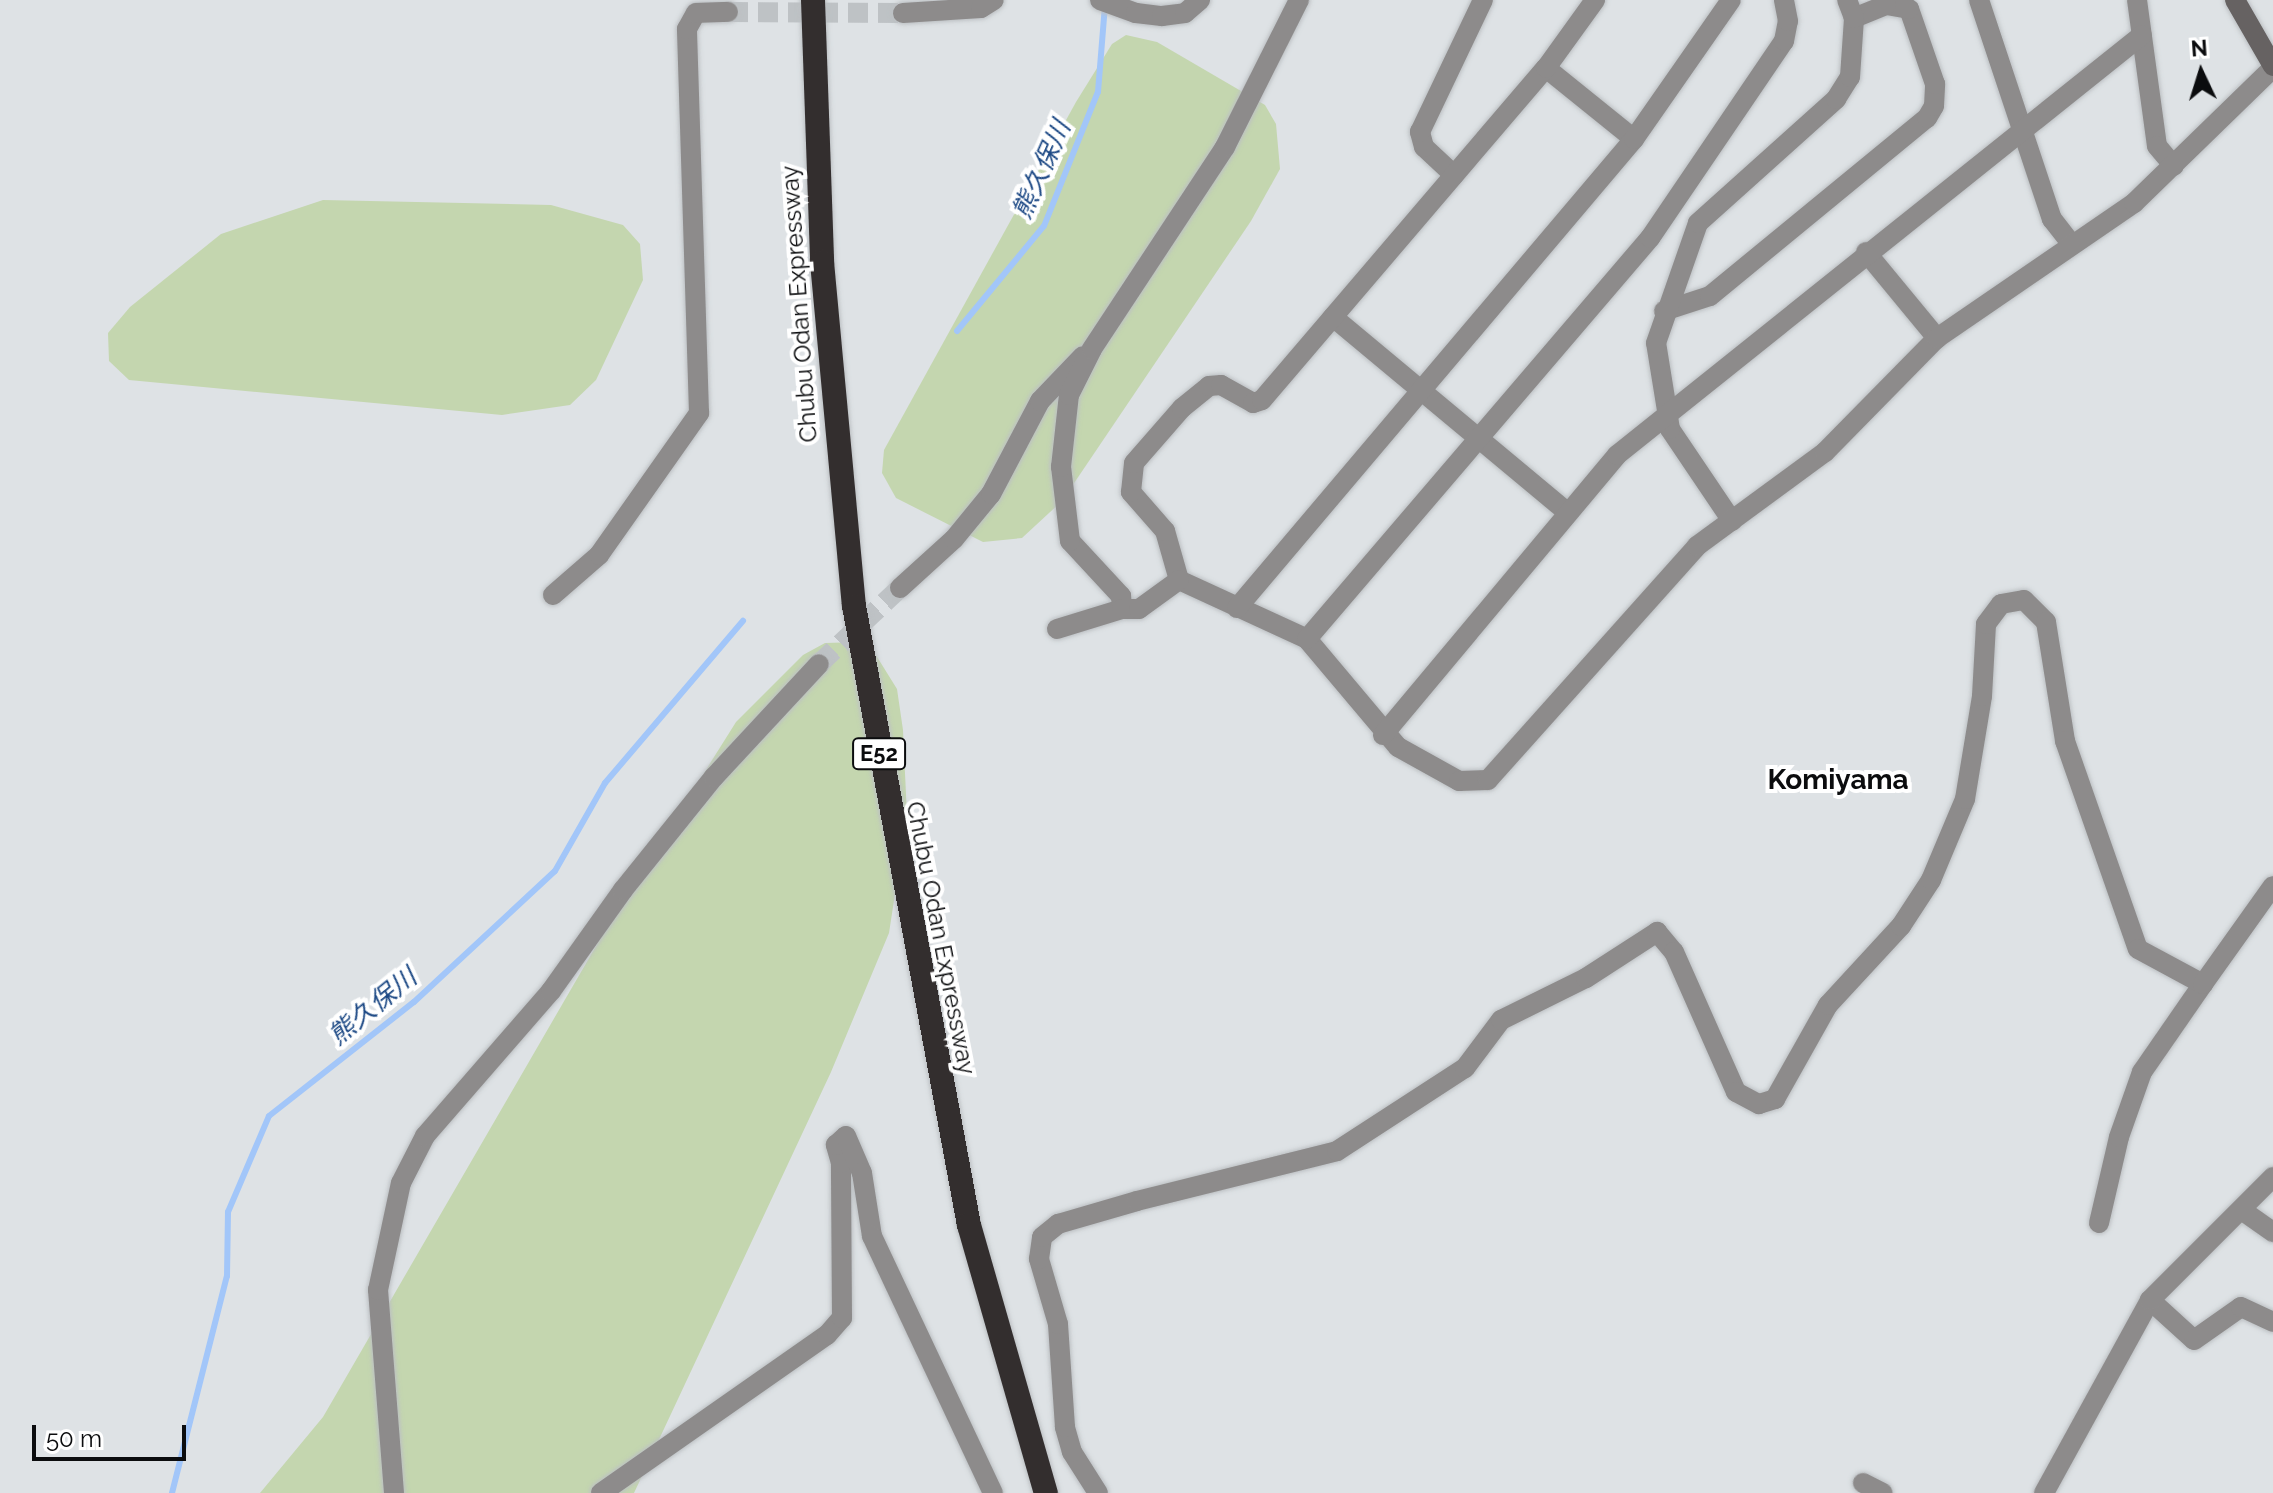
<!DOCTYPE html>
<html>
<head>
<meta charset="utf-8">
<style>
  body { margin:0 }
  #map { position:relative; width:2273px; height:1493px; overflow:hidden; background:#dee2e5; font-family:Raleway,"Noto Sans JP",sans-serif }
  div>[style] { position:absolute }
  .green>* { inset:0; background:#c4d6af }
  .stream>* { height:6px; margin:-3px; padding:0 3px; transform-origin:3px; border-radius:3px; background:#a2c6f9 }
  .street-tunnel>* { height:20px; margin-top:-10px; transform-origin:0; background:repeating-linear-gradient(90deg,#bec2c5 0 20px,transparent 0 30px) }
  .roads { filter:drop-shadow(0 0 2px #bcc0c3) drop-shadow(0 0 2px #bcc0c3) }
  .street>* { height:20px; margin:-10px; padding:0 10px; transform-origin:10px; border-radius:10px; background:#8d8b8b }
  .secondary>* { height:20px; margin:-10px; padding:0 10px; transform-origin:10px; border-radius:10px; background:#666262 }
  .highway>* { height:24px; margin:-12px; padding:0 12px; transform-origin:12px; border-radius:12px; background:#332e2e }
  span { translate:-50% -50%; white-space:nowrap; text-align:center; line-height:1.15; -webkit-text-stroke:8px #fff; paint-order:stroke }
  .shield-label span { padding:2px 6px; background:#fff; border:2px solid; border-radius:6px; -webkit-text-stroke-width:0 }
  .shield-label { font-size:22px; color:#0b0c0e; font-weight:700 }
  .street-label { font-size:24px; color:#0b0c0e }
  .water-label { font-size:26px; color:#1d4985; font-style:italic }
  .quarter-label { font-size:28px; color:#0b0c0e; font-weight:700 }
  .north { position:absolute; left:2161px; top:32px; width:80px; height:80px; -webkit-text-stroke:6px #fff; paint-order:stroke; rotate:356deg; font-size:22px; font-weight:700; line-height:32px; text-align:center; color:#0b0c0e }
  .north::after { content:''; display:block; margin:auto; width:28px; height:36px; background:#0b0c0e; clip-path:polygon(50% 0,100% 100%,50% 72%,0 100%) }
  .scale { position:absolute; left:32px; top:1425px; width:154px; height:36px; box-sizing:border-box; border:4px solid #0b0c0e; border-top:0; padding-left:10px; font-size:24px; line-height:28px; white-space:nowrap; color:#0b0c0e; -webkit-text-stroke:6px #fff; paint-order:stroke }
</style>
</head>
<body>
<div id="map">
  <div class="green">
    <div style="clip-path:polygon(1126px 35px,1157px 42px,1265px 105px,1276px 124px,1280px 169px,1251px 221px,1062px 501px,1022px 538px,983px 542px,896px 498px,882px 473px,884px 450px,1076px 102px,1112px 44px)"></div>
    <div style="clip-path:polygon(323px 200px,551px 205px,623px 225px,640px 244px,643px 280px,596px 380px,570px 405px,502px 415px,129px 380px,109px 361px,108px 333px,130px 307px,221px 234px)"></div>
    <div style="clip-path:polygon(859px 642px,874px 652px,897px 689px,903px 730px,907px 816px,889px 933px,831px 1072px,634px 1493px,260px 1493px,323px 1417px,603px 934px,736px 722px,803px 655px,825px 643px)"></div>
  </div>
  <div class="stream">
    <div style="left:957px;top:331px;width:136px;rotate:-50.4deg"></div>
    <div style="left:1044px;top:226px;width:144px;rotate:-68.1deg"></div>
    <div style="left:1098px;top:92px;width:87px;rotate:-85.4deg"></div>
    <div style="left:172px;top:1493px;width:224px;rotate:-75.8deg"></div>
    <div style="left:227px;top:1276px;width:64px;rotate:-89.1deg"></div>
    <div style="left:228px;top:1212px;width:104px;rotate:-66.9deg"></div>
    <div style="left:269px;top:1116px;width:184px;rotate:-38.2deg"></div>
    <div style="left:414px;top:1002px;width:192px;rotate:-42.9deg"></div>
    <div style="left:555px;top:871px;width:101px;rotate:-60.4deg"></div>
    <div style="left:605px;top:783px;width:213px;rotate:-49.6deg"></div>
  </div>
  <div class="street-tunnel">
    <div style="left:728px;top:12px;width:175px;rotate:0.3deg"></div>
    <div style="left:819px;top:664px;width:111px;rotate:-43.2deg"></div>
  </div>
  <div class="roads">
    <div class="street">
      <div style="left:1100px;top:0;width:38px;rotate:20deg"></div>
      <div style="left:1136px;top:13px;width:26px;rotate:7deg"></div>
      <div style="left:1162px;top:16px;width:23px;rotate:-7deg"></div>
      <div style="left:1185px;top:13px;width:20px;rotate:-41deg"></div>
      <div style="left:1979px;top:0;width:231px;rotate:71.6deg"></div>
      <div style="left:2052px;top:219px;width:29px;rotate:52deg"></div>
      <div style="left:2137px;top:0;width:147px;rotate:82.2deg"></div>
      <div style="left:2157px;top:146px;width:26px;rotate:50deg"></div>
      <div style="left:903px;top:13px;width:78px;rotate:-3.7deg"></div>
      <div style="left:981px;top:8px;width:15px;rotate:-32deg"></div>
      <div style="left:1546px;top:68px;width:113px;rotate:38.9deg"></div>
      <div style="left:1454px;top:175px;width:41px;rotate:-137deg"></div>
      <div style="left:1424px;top:147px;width:16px;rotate:-105deg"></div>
      <div style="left:1420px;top:132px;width:146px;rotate:-64.5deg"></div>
      <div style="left:1866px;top:252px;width:112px;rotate:50.5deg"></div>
      <div style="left:1664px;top:311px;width:48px;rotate:-18.1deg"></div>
      <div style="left:1710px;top:296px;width:281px;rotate:-39.4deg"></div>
      <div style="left:1927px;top:118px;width:14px;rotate:-60deg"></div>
      <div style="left:1934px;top:106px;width:22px;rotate:-87deg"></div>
      <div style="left:1935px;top:84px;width:79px;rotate:-109.1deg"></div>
      <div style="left:1909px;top:9px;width:23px;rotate:-170deg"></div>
      <div style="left:1886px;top:5px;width:35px;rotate:158deg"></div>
      <div style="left:1333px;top:317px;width:303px;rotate:39.8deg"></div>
      <div style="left:1732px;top:521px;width:111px;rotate:-124deg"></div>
      <div style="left:1670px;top:429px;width:87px;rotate:-99.2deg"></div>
      <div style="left:1656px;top:343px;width:127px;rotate:-70.7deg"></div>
      <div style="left:1698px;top:223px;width:186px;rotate:-41.9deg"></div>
      <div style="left:1836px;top:99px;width:26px;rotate:-58deg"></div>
      <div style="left:1850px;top:77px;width:59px;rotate:-86.1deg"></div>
      <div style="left:1854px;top:18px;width:19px;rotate:-111deg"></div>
      <div style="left:1179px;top:580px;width:141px;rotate:24.7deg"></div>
      <div style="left:1307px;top:639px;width:141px;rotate:49.9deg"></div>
      <div style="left:1398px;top:747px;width:70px;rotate:29.1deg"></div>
      <div style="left:1459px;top:781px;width:29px;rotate:-2deg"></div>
      <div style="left:1488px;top:780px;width:314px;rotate:-48.2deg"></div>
      <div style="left:1697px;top:546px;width:159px;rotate:-36.3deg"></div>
      <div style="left:1825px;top:452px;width:160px;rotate:-45.5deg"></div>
      <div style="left:1937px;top:338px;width:239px;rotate:-34.4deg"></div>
      <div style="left:2134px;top:203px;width:194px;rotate:-44.2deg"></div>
      <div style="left:1179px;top:580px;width:51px;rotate:-105.9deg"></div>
      <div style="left:1165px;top:531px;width:52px;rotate:-131.1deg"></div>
      <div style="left:1131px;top:492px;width:29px;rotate:-84deg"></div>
      <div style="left:1134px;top:463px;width:73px;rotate:-48.9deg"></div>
      <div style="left:1182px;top:408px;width:35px;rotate:-39deg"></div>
      <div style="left:1209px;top:386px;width:12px;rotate:-5deg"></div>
      <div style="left:1221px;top:385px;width:37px;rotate:29deg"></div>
      <div style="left:1253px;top:403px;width:9px;rotate:-18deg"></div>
      <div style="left:1262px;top:400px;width:437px;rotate:-49.5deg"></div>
      <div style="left:1546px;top:68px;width:84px;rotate:-54.2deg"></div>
      <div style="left:900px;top:588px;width:73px;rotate:-42.2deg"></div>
      <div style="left:954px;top:539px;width:58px;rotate:-50.6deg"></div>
      <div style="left:991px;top:494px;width:105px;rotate:-62.2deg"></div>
      <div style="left:1040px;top:401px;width:62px;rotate:-46.3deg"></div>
      <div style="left:553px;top:595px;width:61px;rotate:-41deg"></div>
      <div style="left:599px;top:555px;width:174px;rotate:-54.8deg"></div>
      <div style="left:699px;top:413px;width:384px;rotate:-91.8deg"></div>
      <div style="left:687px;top:29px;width:18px;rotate:-61deg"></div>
      <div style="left:696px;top:13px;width:32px;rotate:-2deg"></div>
      <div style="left:1237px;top:608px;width:614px;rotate:-49.75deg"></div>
      <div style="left:1634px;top:139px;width:169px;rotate:-55.1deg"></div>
      <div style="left:1122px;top:609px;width:13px;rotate:-94deg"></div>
      <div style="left:1121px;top:596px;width:75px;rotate:-132.8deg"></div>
      <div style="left:1070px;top:541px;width:75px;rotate:-96.9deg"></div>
      <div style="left:1061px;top:467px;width:72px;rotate:-83.7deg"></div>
      <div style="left:1069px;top:395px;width:51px;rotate:-63.4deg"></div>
      <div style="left:1092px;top:349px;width:242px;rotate:-56.6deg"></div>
      <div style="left:1225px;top:147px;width:165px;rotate:-63.3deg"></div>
      <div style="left:1057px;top:629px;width:68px;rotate:-17.1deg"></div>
      <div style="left:1122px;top:609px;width:17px"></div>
      <div style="left:1139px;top:609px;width:49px;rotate:-35.9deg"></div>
      <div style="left:1307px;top:639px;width:528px;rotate:-49.46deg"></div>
      <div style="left:1650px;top:238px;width:238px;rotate:-55.8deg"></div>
      <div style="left:1784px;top:41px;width:20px;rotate:-79deg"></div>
      <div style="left:1788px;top:21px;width:21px;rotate:-101deg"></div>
      <div style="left:1383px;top:735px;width:365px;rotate:-50.1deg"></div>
      <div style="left:1617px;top:455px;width:672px;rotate:-38.66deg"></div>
      <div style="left:2243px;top:1211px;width:37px;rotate:35deg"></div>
      <div style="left:2099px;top:1223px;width:88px;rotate:-76.9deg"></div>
      <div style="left:2119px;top:1137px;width:69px;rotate:-70.5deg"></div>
      <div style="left:2142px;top:1072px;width:107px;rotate:-55.3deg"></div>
      <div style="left:2150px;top:1300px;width:59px;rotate:42.3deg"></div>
      <div style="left:2194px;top:1340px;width:57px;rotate:-35.1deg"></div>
      <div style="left:2241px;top:1307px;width:35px;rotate:25deg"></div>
      <div style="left:1863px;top:1483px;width:22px;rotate:27deg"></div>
      <div style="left:394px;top:1493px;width:204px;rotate:-94.5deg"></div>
      <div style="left:378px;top:1290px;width:109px;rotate:-77.9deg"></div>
      <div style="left:401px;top:1183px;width:53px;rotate:-62.9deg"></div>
      <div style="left:425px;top:1136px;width:192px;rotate:-49deg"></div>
      <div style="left:551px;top:991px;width:124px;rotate:-54.5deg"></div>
      <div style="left:623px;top:890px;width:145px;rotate:-51.2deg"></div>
      <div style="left:714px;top:777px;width:154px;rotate:-47.1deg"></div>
      <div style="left:601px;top:1493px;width:276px;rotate:-35deg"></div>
      <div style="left:827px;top:1335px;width:23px;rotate:-49deg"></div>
      <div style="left:842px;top:1318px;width:155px;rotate:-90.4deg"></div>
      <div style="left:841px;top:1163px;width:19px;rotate:-106deg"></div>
      <div style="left:836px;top:1145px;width:13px;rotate:-42deg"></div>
      <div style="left:846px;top:1136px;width:40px;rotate:66.6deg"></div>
      <div style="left:862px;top:1173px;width:64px;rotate:81deg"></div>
      <div style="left:872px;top:1236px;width:284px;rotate:64.8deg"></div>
      <div style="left:1098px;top:1493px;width:49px;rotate:-122.4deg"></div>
      <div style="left:1072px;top:1452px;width:26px;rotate:-106deg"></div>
      <div style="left:1065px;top:1427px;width:103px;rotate:-93.9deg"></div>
      <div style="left:1058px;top:1324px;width:68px;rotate:-106.3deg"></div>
      <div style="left:1039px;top:1259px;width:22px;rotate:-82deg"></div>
      <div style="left:1042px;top:1237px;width:21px;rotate:-39deg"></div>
      <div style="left:1058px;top:1224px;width:82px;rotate:-16.2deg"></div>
      <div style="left:1137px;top:1201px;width:206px;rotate:-14deg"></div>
      <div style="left:1337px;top:1151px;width:153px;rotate:-33deg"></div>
      <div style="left:1465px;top:1068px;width:60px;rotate:-53.1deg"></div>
      <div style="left:1501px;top:1020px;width:95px;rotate:-26.3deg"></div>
      <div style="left:1586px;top:978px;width:85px;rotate:-32.9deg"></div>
      <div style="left:1657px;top:932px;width:26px;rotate:50deg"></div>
      <div style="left:1674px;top:952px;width:153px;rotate:66.1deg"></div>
      <div style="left:1736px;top:1092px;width:26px;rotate:28deg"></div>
      <div style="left:1759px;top:1104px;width:17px;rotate:-17deg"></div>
      <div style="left:1775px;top:1099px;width:108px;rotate:-60.6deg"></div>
      <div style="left:1828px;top:1005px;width:108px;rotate:-47.3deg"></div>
      <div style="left:1901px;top:926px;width:55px;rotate:-56.9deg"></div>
      <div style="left:1931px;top:880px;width:88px;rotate:-67.2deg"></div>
      <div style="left:1965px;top:799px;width:104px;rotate:-80.6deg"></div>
      <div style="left:1982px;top:696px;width:72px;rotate:-86.8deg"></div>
      <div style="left:1986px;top:624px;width:25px;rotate:-53deg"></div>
      <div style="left:2001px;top:604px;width:23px;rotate:-10deg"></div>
      <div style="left:2024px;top:600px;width:31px;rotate:45deg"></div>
      <div style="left:2046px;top:622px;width:121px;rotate:80.9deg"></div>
      <div style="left:2065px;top:741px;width:220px;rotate:70.7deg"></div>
      <div style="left:2138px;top:949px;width:74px;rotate:28.3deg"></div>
      <div style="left:2203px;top:984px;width:120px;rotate:-54.5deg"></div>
      <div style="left:2044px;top:1493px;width:220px;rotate:-61.2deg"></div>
      <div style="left:2150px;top:1300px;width:174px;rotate:-45deg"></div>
    </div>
    <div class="secondary">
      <div style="left:2235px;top:0;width:76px;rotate:60.1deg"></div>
    </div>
    <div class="highway">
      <div style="left:813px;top:0;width:262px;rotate:88deg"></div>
      <div style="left:822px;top:262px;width:345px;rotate:84.7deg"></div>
      <div style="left:854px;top:606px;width:630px;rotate:79.48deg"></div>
      <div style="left:969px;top:1225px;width:279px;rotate:74deg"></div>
    </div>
  </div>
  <div class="shield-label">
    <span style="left:879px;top:754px">E52</span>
  </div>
  <div class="street-label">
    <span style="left:799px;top:304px;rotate:-94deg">Chubu Odan Expressway</span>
    <span style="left:941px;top:938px;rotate:79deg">Chubu Odan Expressway</span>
  </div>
  <div class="water-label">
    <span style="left:1042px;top:170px;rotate:-66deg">熊久保川</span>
    <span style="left:373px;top:1007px;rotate:-39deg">熊久保川</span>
  </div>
  <div class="quarter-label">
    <span style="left:1838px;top:780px">Komiyama</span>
  </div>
  <div class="north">N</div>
  <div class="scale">50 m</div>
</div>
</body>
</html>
